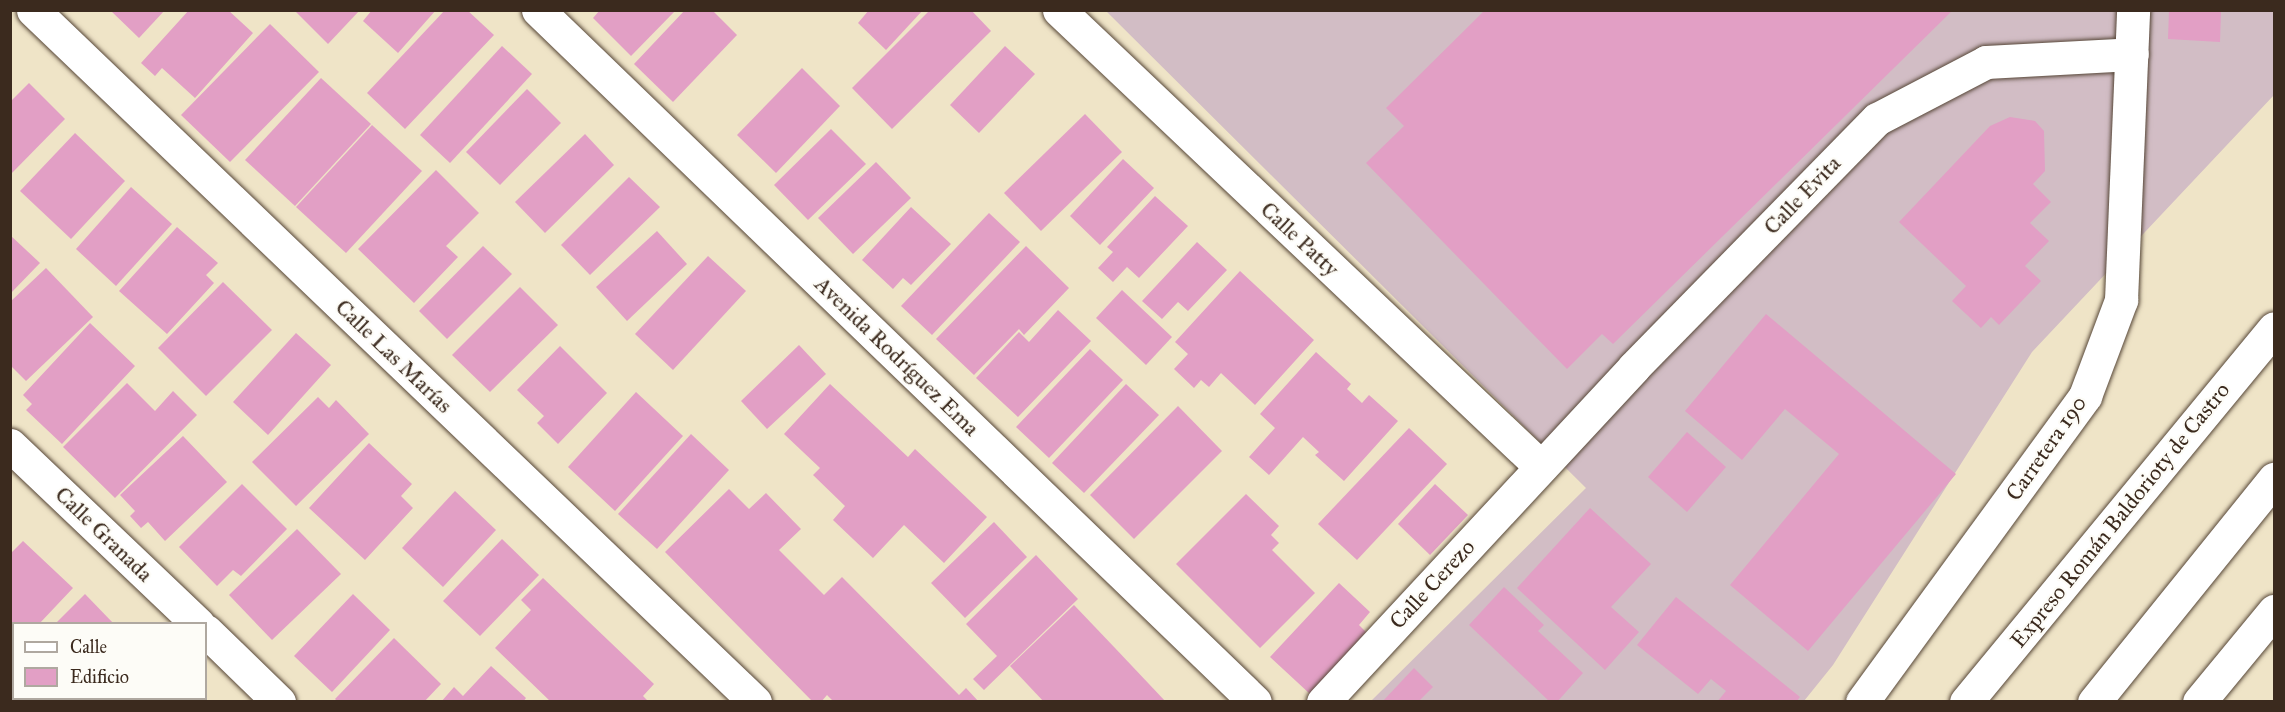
<!DOCTYPE html>
<html>
<head>
<meta charset="utf-8">
<style>
  body { margin:0 }
  #map { position:relative; width:2285px; height:712px; overflow:hidden; background:#efe4c7; font-family:"IM FELL Great Primer",serif }
  div>[style] { position:absolute }
  .industrial>* { inset:0; background:#d2bdc5 }
  .building>* { inset:0; background:#e29fc5 }
  .roads { filter:drop-shadow(0 0 2px #564637) drop-shadow(0 0 2px #564637) }
  .minor>* { height:33px; margin:-16.5px; padding:0 16.5px; transform-origin:16.5px; border-radius:16.5px; background:#fff }
  .highway>* { height:33px; margin:-16.5px; padding:0 16.5px; transform-origin:16.5px; border-radius:16.5px; background:#fff }
  span { translate:-50% -50%; white-space:nowrap; text-align:center; line-height:1.15; -webkit-text-stroke:4.5px #fdfcf7; paint-order:stroke }
  .street-label { font-size:22px; color:#3b2a1e }
  .frame { position:absolute; inset:0; border:12px solid #3b2a1e; pointer-events:none }
  .legend { position:absolute; left:12px; top:622px; width:195px; height:78px; box-sizing:border-box; background:#fdfcf7; border:2px solid #afa8a0; margin:0; padding:8px 10px; list-style:none; font-size:18px; color:#3b2a1e }
  .legend li { display:flex; align-items:center; gap:12px; height:30px }
  .legend b { width:30px; border:2px solid #afa8a0 }
</style>
</head>
<body>
<div id="map">
  <div class="industrial">
    <div style="clip-path:polygon(1106px 11px,2274px 11px,2274px 95px,2032px 352px,1833px 665px,1804px 701px,1371px 701px,1586px 488px)"></div>
  </div>
  <div class="building">
    <div style="clip-path:polygon(110px 10px,165px 10px,139px 38px)"></div>
    <div style="clip-path:polygon(189px 10px,228px 10px,253px 33px,195px 98px,162px 68px,155px 76px,141px 63px)"></div>
    <div style="clip-path:polygon(294px 10px,360px 10px,328px 44px)"></div>
    <div style="clip-path:polygon(372px 10px,436px 10px,398px 53px,363px 21px)"></div>
    <div style="clip-path:polygon(445px 10px,467px 10px,494px 35px,405px 129px,367px 93px)"></div>
    <div style="clip-path:polygon(600px 10px,676px 10px,631px 56px,593px 18px)"></div>
    <div style="clip-path:polygon(685px 10px,712px 10px,737px 35px,673px 102px,634px 64px)"></div>
    <div style="clip-path:polygon(869px 10px,923px 10px,886px 50px,858px 23px)"></div>
    <div style="clip-path:polygon(930px 10px,971px 10px,991px 31px,892px 129px,852px 88px)"></div>
    <div style="clip-path:polygon(1485px 10px,1953px 10px,1613px 344px,1602px 334px,1567px 369px,1366px 163px,1404px 126px,1386px 108px)"></div>
    <div style="clip-path:polygon(2169px 10px,2221px 10px,2220px 42px,2168px 39px)"></div>
    <div style="clip-path:polygon(270px 24px,319px 72px,230px 162px,181px 115px)"></div>
    <div style="clip-path:polygon(502px 46px,532px 74px,450px 163px,420px 135px)"></div>
    <div style="clip-path:polygon(1005px 46px,1035px 74px,979px 133px,950px 105px)"></div>
    <div style="clip-path:polygon(802px 68px,840px 106px,776px 173px,737px 135px)"></div>
    <div style="clip-path:polygon(321px 78px,371px 124px,295px 206px,245px 160px)"></div>
    <div style="clip-path:polygon(29px 83px,65px 119px,10px 175px,10px 102px)"></div>
    <div style="clip-path:polygon(527px 89px,561px 123px,500px 185px,466px 152px)"></div>
    <div style="clip-path:polygon(1085px 114px,1122px 152px,1041px 231px,1004px 193px)"></div>
    <div style="clip-path:polygon(2010px 117px,2035px 121px,2044px 131px,2045px 171px,2033px 184px,2051px 202px,2030px 223px,2049px 241px,2025px 266px,2041px 281px,1999px 325px,1991px 317px,1981px 328px,1952px 301px,1966px 286px,1899px 222px,1990px 126px)"></div>
    <div style="clip-path:polygon(372px 125px,422px 171px,346px 253px,296px 207px)"></div>
    <div style="clip-path:polygon(831px 129px,866px 164px,808px 220px,774px 185px)"></div>
    <div style="clip-path:polygon(75px 133px,125px 181px,71px 239px,20px 191px)"></div>
    <div style="clip-path:polygon(585px 134px,614px 165px,545px 233px,515px 202px)"></div>
    <div style="clip-path:polygon(1123px 159px,1154px 188px,1100px 245px,1070px 216px)"></div>
    <div style="clip-path:polygon(876px 162px,911px 198px,853px 254px,818px 218px)"></div>
    <div style="clip-path:polygon(436px 170px,479px 213px,446px 246px,458px 257px,414px 303px,358px 249px)"></div>
    <div style="clip-path:polygon(629px 177px,660px 207px,590px 275px,561px 245px)"></div>
    <div style="clip-path:polygon(131px 187px,172px 224px,116px 286px,76px 249px)"></div>
    <div style="clip-path:polygon(1155px 196px,1188px 226px,1139px 278px,1127px 267px,1113px 282px,1098px 268px,1113px 252px,1107px 247px)"></div>
    <div style="clip-path:polygon(911px 207px,951px 244px,911px 285px,903px 278px,893px 289px,862px 260px)"></div>
    <div style="clip-path:polygon(989px 213px,1020px 242px,932px 335px,901px 306px)"></div>
    <div style="clip-path:polygon(177px 227px,218px 263px,206px 275px,214px 283px,167px 334px,119px 291px)"></div>
    <div style="clip-path:polygon(657px 231px,687px 264px,627px 321px,596px 287px)"></div>
    <div style="clip-path:polygon(10px 235px,40px 263px,10px 294px)"></div>
    <div style="clip-path:polygon(1197px 242px,1227px 270px,1188px 311px,1178px 302px,1162px 319px,1142px 301px)"></div>
    <div style="clip-path:polygon(483px 246px,512px 274px,447px 339px,419px 311px)"></div>
    <div style="clip-path:polygon(1026px 246px,1069px 288px,1024px 335px,1019px 329px,974px 375px,936px 339px)"></div>
    <div style="clip-path:polygon(708px 256px,746px 291px,673px 370px,635px 334px)"></div>
    <div style="clip-path:polygon(46px 268px,93px 317px,26px 381px,10px 365px,10px 302px)"></div>
    <div style="clip-path:polygon(1240px 271px,1314px 340px,1255px 405px,1221px 373px,1209px 387px,1201px 380px,1194px 388px,1174px 369px,1188px 354px,1175px 342px)"></div>
    <div style="clip-path:polygon(223px 282px,272px 330px,206px 396px,158px 348px)"></div>
    <div style="clip-path:polygon(520px 287px,558px 325px,490px 392px,452px 355px)"></div>
    <div style="clip-path:polygon(1122px 290px,1172px 337px,1146px 365px,1096px 318px)"></div>
    <div style="clip-path:polygon(1058px 310px,1091px 341px,1018px 417px,976px 378px,1019px 332px,1029px 342px)"></div>
    <div style="clip-path:polygon(1766px 314px,1956px 474px,1808px 651px,1730px 585px,1839px 454px,1785px 409px,1742px 460px,1685px 411px)"></div>
    <div style="clip-path:polygon(90px 323px,135px 366px,62px 444px,26px 410px,32px 404px,23px 395px)"></div>
    <div style="clip-path:polygon(296px 333px,331px 365px,268px 435px,233px 402px)"></div>
    <div style="clip-path:polygon(799px 345px,826px 374px,767px 429px,741px 401px)"></div>
    <div style="clip-path:polygon(560px 346px,607px 393px,558px 444px,537px 423px,544px 416px,517px 390px)"></div>
    <div style="clip-path:polygon(1090px 349px,1123px 380px,1049px 458px,1016px 427px)"></div>
    <div style="clip-path:polygon(1316px 352px,1351px 384px,1347px 389px,1362px 403px,1369px 395px,1398px 421px,1344px 481px,1315px 455px,1319px 452px,1303px 437px,1269px 475px,1249px 457px,1275px 428px,1260px 414px)"></div>
    <div style="clip-path:polygon(127px 383px,155px 411px,173px 391px,197px 415px,115px 498px,63px 447px)"></div>
    <div style="clip-path:polygon(830px 384px,908px 457px,915px 449px,987px 517px,944px 563px,904px 525px,873px 558px,833px 520px,845px 506px,813px 475px,820px 468px,784px 434px)"></div>
    <div style="clip-path:polygon(1126px 384px,1159px 415px,1084px 493px,1052px 463px)"></div>
    <div style="clip-path:polygon(636px 392px,683px 436px,615px 511px,568px 467px)"></div>
    <div style="clip-path:polygon(318px 397px,329px 408px,336px 400px,369px 434px,296px 506px,252px 462px)"></div>
    <div style="clip-path:polygon(1178px 406px,1222px 451px,1134px 539px,1090px 495px)"></div>
    <div style="clip-path:polygon(1409px 428px,1447px 464px,1357px 560px,1318px 524px)"></div>
    <div style="clip-path:polygon(1687px 432px,1726px 467px,1687px 512px,1648px 477px)"></div>
    <div style="clip-path:polygon(691px 434px,729px 470px,657px 549px,618px 514px)"></div>
    <div style="clip-path:polygon(183px 436px,227px 482px,165px 541px,148px 522px,141px 528px,130px 516px,135px 511px,120px 495px)"></div>
    <div style="clip-path:polygon(369px 443px,412px 484px,401px 496px,413px 508px,365px 560px,309px 508px)"></div>
    <div style="clip-path:polygon(242px 484px,287px 529px,241px 576px,233px 570px,217px 586px,179px 547px)"></div>
    <div style="clip-path:polygon(1435px 484px,1468px 515px,1430px 555px,1398px 524px)"></div>
    <div style="clip-path:polygon(729px 489px,749px 509px,766px 493px,801px 529px,779px 550px,824px 595px,842px 577px,959px 695px,966px 688px,979px 702px,834px 702px,827px 695px,821px 702px,813px 702px,665px 552px)"></div>
    <div style="clip-path:polygon(455px 491px,496px 530px,443px 587px,402px 548px)"></div>
    <div style="clip-path:polygon(1246px 494px,1279px 526px,1271px 535px,1279px 543px,1272px 550px,1315px 593px,1260px 648px,1176px 564px)"></div>
    <div style="clip-path:polygon(1590px 508px,1651px 564px,1611px 607px,1639px 632px,1605px 670px,1517px 588px)"></div>
    <div style="clip-path:polygon(994px 522px,1027px 557px,965px 618px,931px 583px)"></div>
    <div style="clip-path:polygon(297px 529px,341px 574px,272px 640px,229px 595px)"></div>
    <div style="clip-path:polygon(502px 539px,539px 575px,480px 636px,443px 601px)"></div>
    <div style="clip-path:polygon(23px 541px,73px 588px,39px 624px,14px 624px,10px 654px,10px 554px)"></div>
    <div style="clip-path:polygon(1036px 555px,1078px 599px,984px 690px,973px 679px,997px 656px,966px 624px)"></div>
    <div style="clip-path:polygon(543px 578px,654px 684px,643px 696px,649px 702px,551px 702px,495px 648px,531px 610px,521px 600px)"></div>
    <div style="clip-path:polygon(1339px 583px,1370px 612px,1359px 625px,1366px 632px,1310px 694px,1270px 657px)"></div>
    <div style="clip-path:polygon(1504px 587px,1544px 625px,1538px 631px,1583px 673px,1557px 702px,1550px 702px,1469px 625px)"></div>
    <div style="clip-path:polygon(85px 594px,114px 624px,55px 624px)"></div>
    <div style="clip-path:polygon(353px 594px,390px 630px,332px 692px,294px 656px)"></div>
    <div style="clip-path:polygon(1676px 597px,1800px 697px,1796px 702px,1717px 702px,1726px 691px,1711px 679px,1698px 694px,1637px 645px)"></div>
    <div style="clip-path:polygon(1074px 605px,1115px 648px,1166px 702px,1044px 702px,1010px 666px)"></div>
    <div style="clip-path:polygon(394px 638px,441px 684px,424px 702px,338px 702px,335px 699px)"></div>
    <div style="clip-path:polygon(491px 666px,526px 698px,523px 702px,441px 702px,454px 687px,463px 696px)"></div>
    <div style="clip-path:polygon(1414px 668px,1433px 687px,1418px 702px,1382px 702px)"></div>
    <div style="clip-path:polygon(80px 698px,169px 698px,77px 702px)"></div>
  </div>
  <div class="roads">
    <div class="minor">
      <div style="left:33px;top:10px;width:1000px;rotate:43.78deg"></div>
      <div style="left:538px;top:10px;width:996px;rotate:43.98deg"></div>
      <div style="left:1059px;top:10px;width:664px;rotate:43.47deg"></div>
      <div style="left:10px;top:445px;width:260px;rotate:43.6deg"></div>
      <div style="left:206px;top:631px;width:102px;rotate:44.2deg"></div>
      <div style="left:1323px;top:702px;width:457px;rotate:-47.1deg"></div>
      <div style="left:1634px;top:367px;width:347px;rotate:-45.6deg"></div>
      <div style="left:1877px;top:119px;width:123px;rotate:-27.6deg"></div>
      <div style="left:1986px;top:62px;width:146px;rotate:-3.1deg"></div>
      <div style="left:1862px;top:702px;width:379px;rotate:-53.9deg"></div>
      <div style="left:2085px;top:396px;width:103px;rotate:-69.4deg"></div>
      <div style="left:2121px;top:300px;width:290px;rotate:-87.6deg"></div>
      <div style="left:2199px;top:702px;width:118px;rotate:-50.5deg"></div>
    </div>
    <div class="highway">
      <div style="left:1966px;top:702px;width:484px;rotate:-50.5deg"></div>
      <div style="left:2094px;top:702px;width:287px;rotate:-51.1deg"></div>
    </div>
  </div>
  <div class="street-label">
    <span style="left:1802px;top:195px;rotate:-46deg">Calle Evita</span>
    <span style="left:1300px;top:239px;rotate:43deg">Calle Patty</span>
    <span style="left:394px;top:356px;rotate:44deg">Calle Las Marías</span>
    <span style="left:897px;top:356px;rotate:44deg">Avenida Rodríguez Ema</span>
    <span style="left:2046px;top:448px;rotate:-55deg">Carretera 190</span>
    <span style="left:2120px;top:515px;rotate:-51deg">Expreso Román Baldorioty de Castro</span>
    <span style="left:104px;top:534px;rotate:44deg">Calle Granada</span>
    <span style="left:1432px;top:584px;rotate:-47deg">Calle Cerezo</span>
  </div>
  <div class="frame"></div>
  <ul class="legend">
  <li><b style="height:8px;background:#fff"></b>Calle</li>
  <li><b style="height:16px;background:#e29fc5"></b>Edificio</li>
  </ul>
</div>
</body>
</html>
